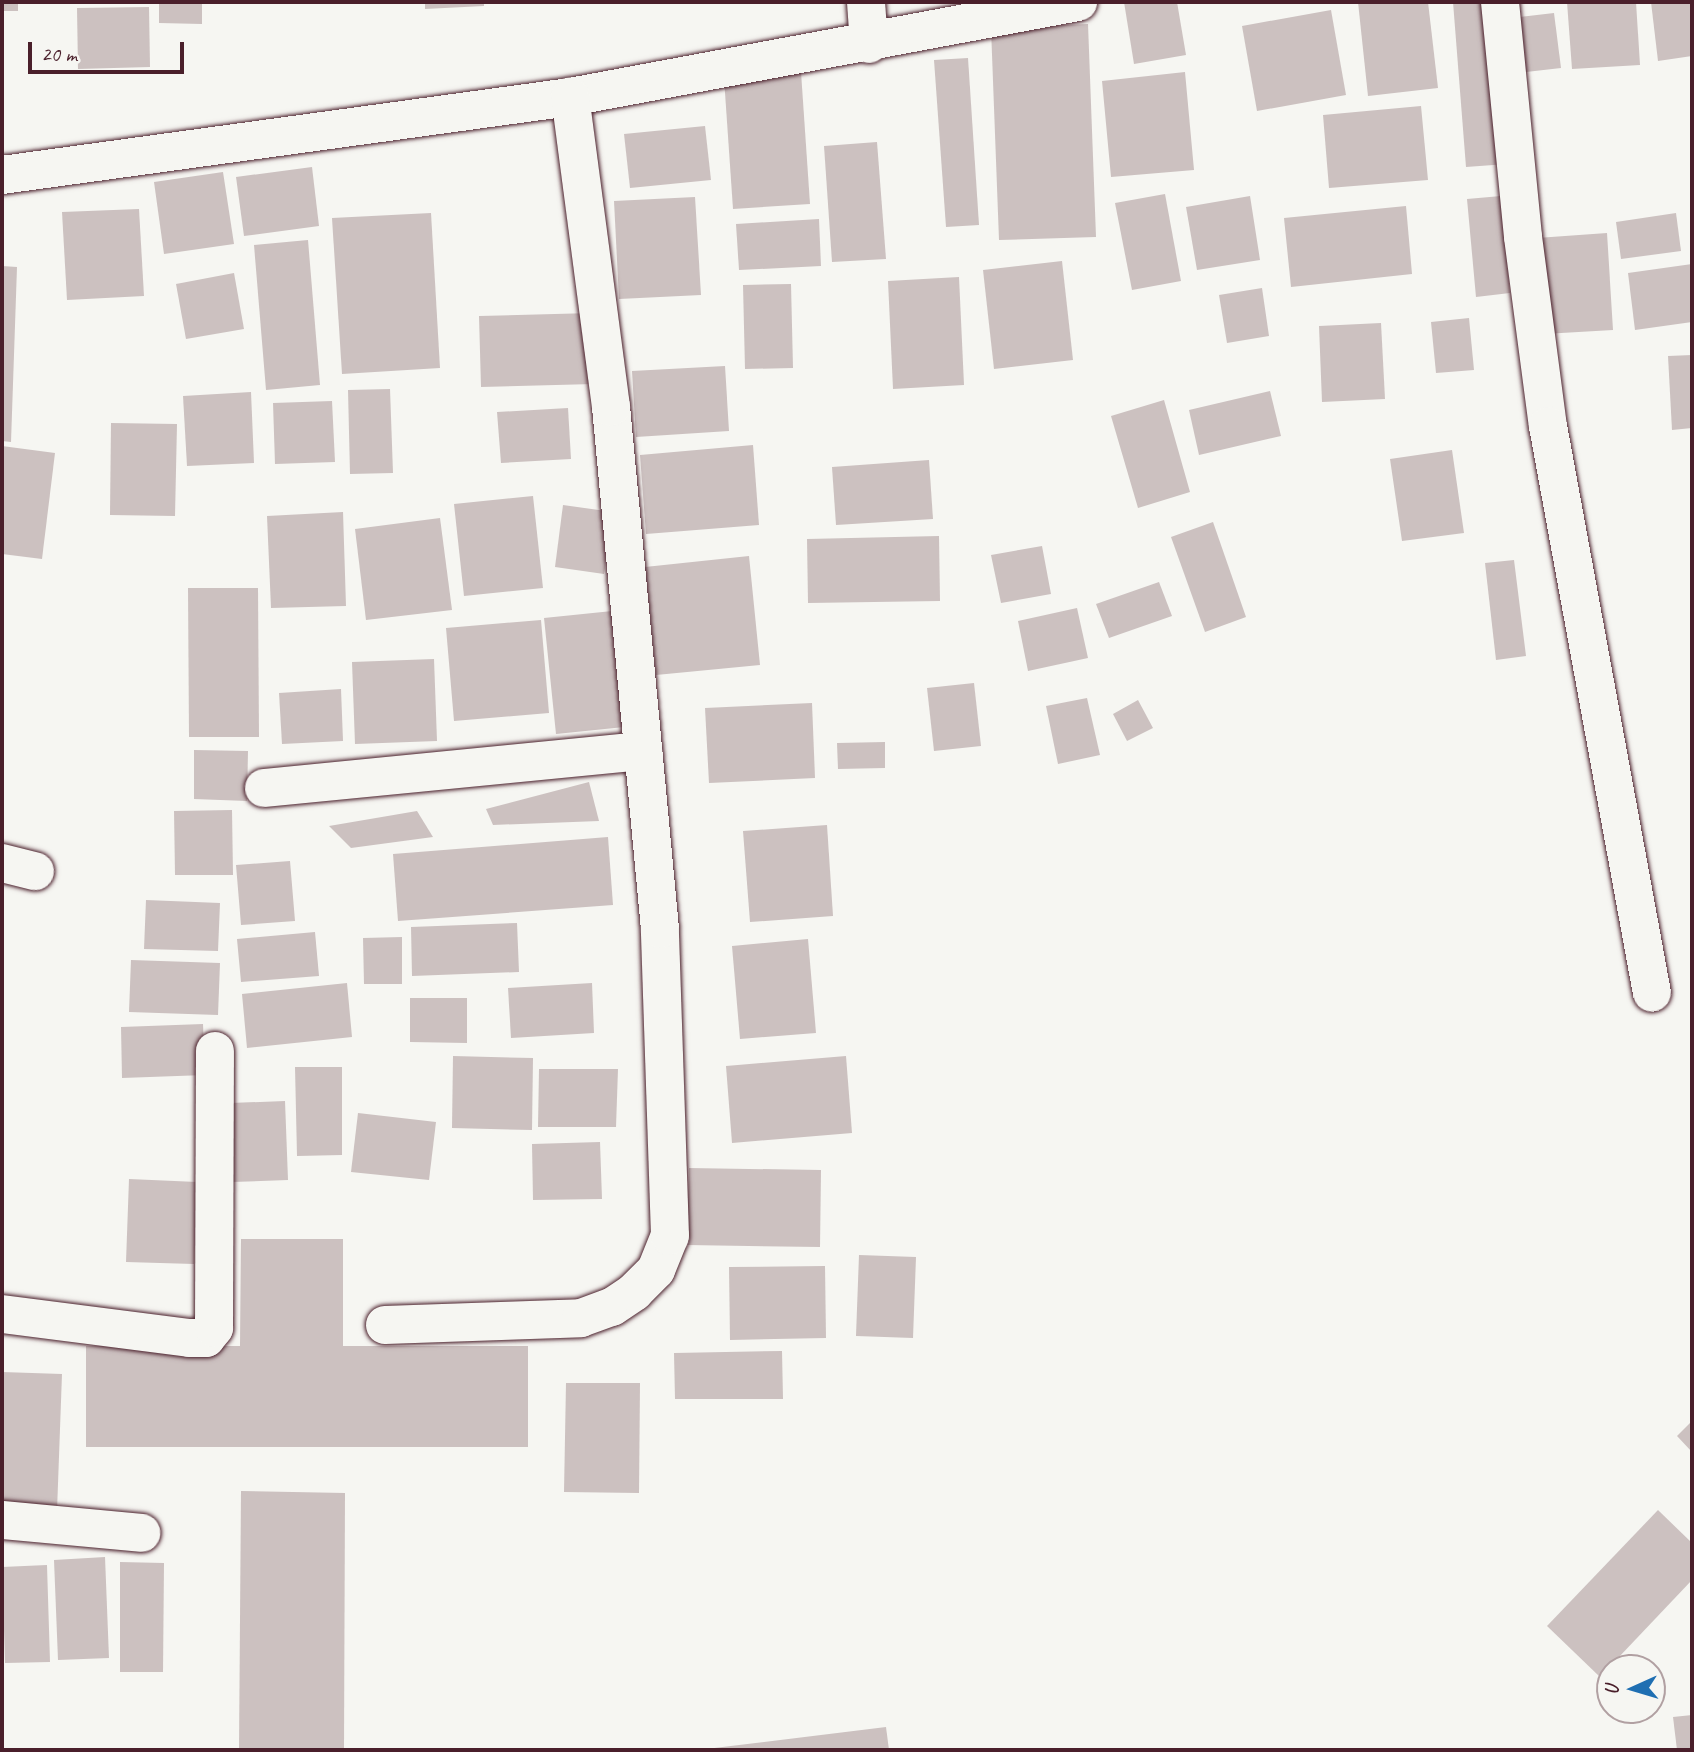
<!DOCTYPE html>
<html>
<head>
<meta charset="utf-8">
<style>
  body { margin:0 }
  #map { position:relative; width:1694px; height:1752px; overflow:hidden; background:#f6f6f2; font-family:Caveat,sans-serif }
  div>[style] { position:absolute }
  .building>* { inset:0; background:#ccc1c0 }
  .roads { filter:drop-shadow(0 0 2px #4a1f2b) drop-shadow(0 0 2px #4a1f2b) }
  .minor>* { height:38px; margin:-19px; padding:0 19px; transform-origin:19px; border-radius:19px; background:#f6f6f2 }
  span { translate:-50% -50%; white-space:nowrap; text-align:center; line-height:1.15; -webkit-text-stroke:5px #f6f6f2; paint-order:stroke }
  .frame { position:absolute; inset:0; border:4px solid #4a1f2b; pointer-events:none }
  .north { position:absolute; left:1596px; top:1654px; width:70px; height:70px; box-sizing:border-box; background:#f6f6f2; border:2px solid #b1a0a2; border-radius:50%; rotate:266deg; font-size:19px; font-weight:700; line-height:28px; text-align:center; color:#4a1f2b }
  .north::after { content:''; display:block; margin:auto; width:24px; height:32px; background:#1f6fb2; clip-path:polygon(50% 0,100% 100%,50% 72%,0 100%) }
  .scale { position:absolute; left:28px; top:42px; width:156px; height:32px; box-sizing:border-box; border:4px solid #4a1f2b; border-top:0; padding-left:9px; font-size:21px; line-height:24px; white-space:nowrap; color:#4a1f2b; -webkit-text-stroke:5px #f6f6f2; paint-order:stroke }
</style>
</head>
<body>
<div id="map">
  <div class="building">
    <div style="clip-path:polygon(2px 2px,18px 2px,18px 11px,2px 11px)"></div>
    <div style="clip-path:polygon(159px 2px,202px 2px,202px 24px,159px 23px)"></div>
    <div style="clip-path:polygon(425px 2px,484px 2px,484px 6px,425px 9px)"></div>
    <div style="clip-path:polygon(1124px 2px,1177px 2px,1186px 55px,1134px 64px)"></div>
    <div style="clip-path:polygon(1358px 2px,1428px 2px,1438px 88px,1368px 96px)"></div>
    <div style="clip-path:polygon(1453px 2px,1494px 2px,1507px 164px,1466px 167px)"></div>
    <div style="clip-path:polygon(1567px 2px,1636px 2px,1640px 65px,1572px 69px)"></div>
    <div style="clip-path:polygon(1651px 2px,1692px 2px,1692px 56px,1658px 61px)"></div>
    <div style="clip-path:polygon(149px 7px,150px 67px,78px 69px,77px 8px)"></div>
    <div style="clip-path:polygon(1331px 10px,1346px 95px,1257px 111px,1242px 26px)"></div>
    <div style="clip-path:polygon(1554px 13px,1561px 68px,1518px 73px,1511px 18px)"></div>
    <div style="clip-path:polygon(1088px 24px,1096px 237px,999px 240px,991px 28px)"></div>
    <div style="clip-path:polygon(968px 58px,979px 225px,946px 227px,934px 60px)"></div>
    <div style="clip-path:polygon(801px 72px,810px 204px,733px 209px,724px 78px)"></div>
    <div style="clip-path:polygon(1185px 72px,1194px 170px,1111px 177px,1102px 81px)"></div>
    <div style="clip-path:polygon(1421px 106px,1428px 180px,1329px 188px,1323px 115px)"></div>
    <div style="clip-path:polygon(705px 126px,711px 180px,630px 188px,624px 134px)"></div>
    <div style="clip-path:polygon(877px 142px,886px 259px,832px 262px,824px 146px)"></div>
    <div style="clip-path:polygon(312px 167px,319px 226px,244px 236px,236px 177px)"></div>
    <div style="clip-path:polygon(223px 172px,234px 244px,164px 254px,154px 182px)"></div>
    <div style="clip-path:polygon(1165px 194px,1181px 281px,1132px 290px,1115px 203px)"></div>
    <div style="clip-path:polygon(1250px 196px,1260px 260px,1197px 270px,1186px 207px)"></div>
    <div style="clip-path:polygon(1501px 196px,1510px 293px,1476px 297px,1467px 199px)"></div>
    <div style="clip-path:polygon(695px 197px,701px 295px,619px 299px,614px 201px)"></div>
    <div style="clip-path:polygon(1406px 206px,1412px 274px,1291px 287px,1284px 218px)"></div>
    <div style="clip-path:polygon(139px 209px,144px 296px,67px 300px,62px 212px)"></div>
    <div style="clip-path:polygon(431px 213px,440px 368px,342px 374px,332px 218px)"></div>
    <div style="clip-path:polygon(1676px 213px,1681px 251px,1621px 259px,1616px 222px)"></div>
    <div style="clip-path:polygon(819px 219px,821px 266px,739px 270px,736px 224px)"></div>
    <div style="clip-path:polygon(1607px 233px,1613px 330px,1544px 334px,1537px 238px)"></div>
    <div style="clip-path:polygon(308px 240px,320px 385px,266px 390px,254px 245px)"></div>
    <div style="clip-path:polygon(1062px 261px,1073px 360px,994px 369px,983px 270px)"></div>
    <div style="clip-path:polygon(1692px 264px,1692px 322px,1635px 330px,1628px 273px)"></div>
    <div style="clip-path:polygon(2px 266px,17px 267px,11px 442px,2px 441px)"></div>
    <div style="clip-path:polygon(234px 273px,244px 329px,186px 339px,176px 284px)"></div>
    <div style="clip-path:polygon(959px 277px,964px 385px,893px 389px,888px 281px)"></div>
    <div style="clip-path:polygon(791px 284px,793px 368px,745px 369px,743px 285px)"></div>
    <div style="clip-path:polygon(1262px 288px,1269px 336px,1227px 343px,1219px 295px)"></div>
    <div style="clip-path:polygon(592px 313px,594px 384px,481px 387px,479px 316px)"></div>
    <div style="clip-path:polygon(1469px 318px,1474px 370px,1436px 373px,1431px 322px)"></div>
    <div style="clip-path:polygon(1381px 323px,1385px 399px,1322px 402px,1319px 326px)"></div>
    <div style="clip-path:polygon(1692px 355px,1692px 428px,1672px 430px,1668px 356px)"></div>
    <div style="clip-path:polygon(725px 366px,729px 431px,636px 437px,632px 371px)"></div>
    <div style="clip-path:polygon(390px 389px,393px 473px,350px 474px,348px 390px)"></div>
    <div style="clip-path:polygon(1270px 391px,1281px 436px,1199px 455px,1189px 410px)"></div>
    <div style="clip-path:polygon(251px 392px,254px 463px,187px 466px,183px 396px)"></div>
    <div style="clip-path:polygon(1164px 400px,1190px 492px,1138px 508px,1111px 416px)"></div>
    <div style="clip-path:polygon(332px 401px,335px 462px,275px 464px,273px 403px)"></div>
    <div style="clip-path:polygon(568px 408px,571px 459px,501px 463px,497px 412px)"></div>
    <div style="clip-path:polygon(111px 423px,177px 424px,175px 516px,110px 515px)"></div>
    <div style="clip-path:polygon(753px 445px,759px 525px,646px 534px,640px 455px)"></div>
    <div style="clip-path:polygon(2px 446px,55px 453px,42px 559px,2px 554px)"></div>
    <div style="clip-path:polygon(1452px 450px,1464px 533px,1402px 541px,1390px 459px)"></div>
    <div style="clip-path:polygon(929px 460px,933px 519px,836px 525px,832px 467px)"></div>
    <div style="clip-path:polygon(533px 496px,543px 588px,464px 596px,454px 504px)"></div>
    <div style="clip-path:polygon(563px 505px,613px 512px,604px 574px,555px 567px)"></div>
    <div style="clip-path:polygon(343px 512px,346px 606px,271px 608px,267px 516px)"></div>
    <div style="clip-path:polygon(440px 518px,452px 610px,366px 620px,355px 529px)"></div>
    <div style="clip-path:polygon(1213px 522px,1246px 617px,1205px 632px,1171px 537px)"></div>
    <div style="clip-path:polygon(939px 536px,940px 601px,808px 603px,807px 539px)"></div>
    <div style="clip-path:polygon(1042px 546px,1051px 594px,1001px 603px,991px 555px)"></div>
    <div style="clip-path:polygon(749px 556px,760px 665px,656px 675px,645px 567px)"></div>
    <div style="clip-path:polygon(1514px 560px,1526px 656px,1496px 660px,1485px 563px)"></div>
    <div style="clip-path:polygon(1159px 582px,1172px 616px,1109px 638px,1096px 604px)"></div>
    <div style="clip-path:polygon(188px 588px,258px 588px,259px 737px,189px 737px)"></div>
    <div style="clip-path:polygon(1077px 608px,1088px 658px,1028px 671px,1018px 621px)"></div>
    <div style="clip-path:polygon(622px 610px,634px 726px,556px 734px,544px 618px)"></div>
    <div style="clip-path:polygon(541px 620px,549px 713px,454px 721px,446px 628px)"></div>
    <div style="clip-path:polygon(434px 659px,437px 741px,355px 744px,352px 662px)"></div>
    <div style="clip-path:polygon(974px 683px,981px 746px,934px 751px,927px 688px)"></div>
    <div style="clip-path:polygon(341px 689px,343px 741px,282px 744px,279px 693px)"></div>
    <div style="clip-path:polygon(1087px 698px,1100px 755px,1058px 764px,1046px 706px)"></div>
    <div style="clip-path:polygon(1138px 700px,1153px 728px,1127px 741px,1113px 714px)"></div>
    <div style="clip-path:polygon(812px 703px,815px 778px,709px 783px,705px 708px)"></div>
    <div style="clip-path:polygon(885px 742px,885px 768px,838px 769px,837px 743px)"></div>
    <div style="clip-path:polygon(194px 750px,248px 751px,247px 801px,194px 799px)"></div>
    <div style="clip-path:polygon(589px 782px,599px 821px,493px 825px,486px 809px)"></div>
    <div style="clip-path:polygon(232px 810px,233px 875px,175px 875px,174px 811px)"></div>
    <div style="clip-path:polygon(417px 811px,433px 837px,351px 848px,329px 826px)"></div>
    <div style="clip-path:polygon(827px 825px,833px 916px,750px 922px,743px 831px)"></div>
    <div style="clip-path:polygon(608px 837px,613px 905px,398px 921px,393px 854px)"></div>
    <div style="clip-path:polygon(290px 861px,295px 921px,241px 925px,236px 865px)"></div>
    <div style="clip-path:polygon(146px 900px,220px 903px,218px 951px,144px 949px)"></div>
    <div style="clip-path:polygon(517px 923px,519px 972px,412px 976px,411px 927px)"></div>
    <div style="clip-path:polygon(315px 932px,319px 976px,241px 982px,237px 939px)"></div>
    <div style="clip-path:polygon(402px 937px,402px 984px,364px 984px,363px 938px)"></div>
    <div style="clip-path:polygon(808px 939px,816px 1033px,740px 1039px,732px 946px)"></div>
    <div style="clip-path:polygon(131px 960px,220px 963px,218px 1015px,129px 1012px)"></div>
    <div style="clip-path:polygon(347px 983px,352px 1037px,247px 1048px,242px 994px)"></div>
    <div style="clip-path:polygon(592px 983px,594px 1033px,511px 1038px,508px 988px)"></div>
    <div style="clip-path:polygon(410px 998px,467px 998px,467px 1043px,410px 1042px)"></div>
    <div style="clip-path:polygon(203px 1024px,205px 1075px,122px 1078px,121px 1027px)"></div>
    <div style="clip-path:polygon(453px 1056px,533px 1058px,532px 1130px,452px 1128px)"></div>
    <div style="clip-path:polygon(846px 1056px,852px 1133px,732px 1143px,726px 1066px)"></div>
    <div style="clip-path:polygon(295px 1067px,342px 1067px,342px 1155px,297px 1156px)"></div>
    <div style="clip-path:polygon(539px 1069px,618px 1069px,616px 1127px,538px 1127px)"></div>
    <div style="clip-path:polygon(285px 1101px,288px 1180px,232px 1182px,230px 1103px)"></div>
    <div style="clip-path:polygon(358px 1113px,436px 1122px,429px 1180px,351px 1172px)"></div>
    <div style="clip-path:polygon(600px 1142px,602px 1199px,533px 1200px,532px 1144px)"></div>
    <div style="clip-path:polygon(689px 1168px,821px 1170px,820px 1247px,687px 1245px)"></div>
    <div style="clip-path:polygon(129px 1179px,197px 1182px,194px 1264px,126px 1262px)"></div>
    <div style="clip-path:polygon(241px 1239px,343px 1239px,343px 1346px,528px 1346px,528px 1447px,86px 1447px,86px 1346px,240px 1346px)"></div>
    <div style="clip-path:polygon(859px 1255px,916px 1257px,913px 1338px,856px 1336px)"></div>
    <div style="clip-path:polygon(825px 1266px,826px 1338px,730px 1340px,729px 1267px)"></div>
    <div style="clip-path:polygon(782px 1351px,783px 1399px,675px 1399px,674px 1353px)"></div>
    <div style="clip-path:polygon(2px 1372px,62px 1374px,57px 1511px,2px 1509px)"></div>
    <div style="clip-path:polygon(566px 1383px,640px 1383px,639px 1493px,564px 1492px)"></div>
    <div style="clip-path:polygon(1692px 1421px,1692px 1452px,1677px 1436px)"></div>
    <div style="clip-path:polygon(241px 1491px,345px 1493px,344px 1750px,239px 1750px)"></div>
    <div style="clip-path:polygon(1658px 1510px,1692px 1543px,1692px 1580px,1600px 1677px,1547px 1626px)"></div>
    <div style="clip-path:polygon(105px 1557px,109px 1658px,58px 1660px,54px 1560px)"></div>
    <div style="clip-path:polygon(120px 1562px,164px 1563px,163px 1672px,120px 1672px)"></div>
    <div style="clip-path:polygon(47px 1565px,50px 1662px,5px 1663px,2px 1567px)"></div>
    <div style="clip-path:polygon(1692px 1715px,1692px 1750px,1677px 1750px,1673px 1717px)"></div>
    <div style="clip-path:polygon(886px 1727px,889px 1750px,706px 1750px,706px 1749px)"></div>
  </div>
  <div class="roads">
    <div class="minor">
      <div style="left:866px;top:2px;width:42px;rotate:85.9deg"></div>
      <div style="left:1500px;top:2px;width:236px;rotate:84.4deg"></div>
      <div style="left:1523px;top:237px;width:191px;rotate:82.5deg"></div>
      <div style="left:1548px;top:426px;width:576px;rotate:79.61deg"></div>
      <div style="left:2px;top:175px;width:573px;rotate:-7.82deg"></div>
      <div style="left:570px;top:97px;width:517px;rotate:-10.59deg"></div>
      <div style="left:264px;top:788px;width:381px;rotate:-5.6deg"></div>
      <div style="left:2px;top:863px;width:34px;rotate:14deg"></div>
      <div style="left:2px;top:1314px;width:189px;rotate:7.3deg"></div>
      <div style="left:189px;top:1338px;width:17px"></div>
      <div style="left:206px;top:1338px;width:13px;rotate:-51deg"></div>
      <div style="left:214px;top:1328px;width:277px;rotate:-89.8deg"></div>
      <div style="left:385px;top:1325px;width:196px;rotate:-2deg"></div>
      <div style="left:581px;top:1318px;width:33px;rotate:-20deg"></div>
      <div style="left:612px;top:1307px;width:27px;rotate:-34deg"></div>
      <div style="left:634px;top:1292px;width:31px;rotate:-45deg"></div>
      <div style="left:656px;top:1270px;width:37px;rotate:-68deg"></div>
      <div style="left:670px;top:1236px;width:307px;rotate:-91.9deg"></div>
      <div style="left:660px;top:929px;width:524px;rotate:-95.36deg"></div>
      <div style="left:611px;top:407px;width:313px;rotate:-97.5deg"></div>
      <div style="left:2px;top:1520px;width:140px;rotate:5.3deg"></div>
    </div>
  </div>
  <div class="frame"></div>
  <div class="north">U</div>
  <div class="scale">20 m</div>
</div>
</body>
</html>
